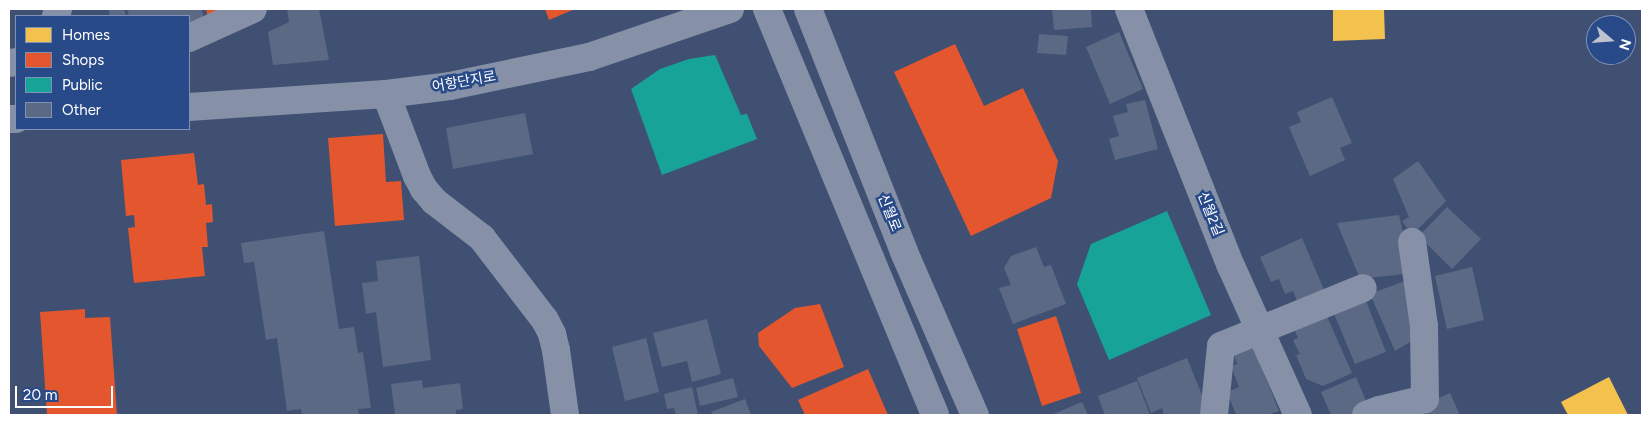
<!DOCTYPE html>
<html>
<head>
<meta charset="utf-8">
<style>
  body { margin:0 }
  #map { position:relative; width:1651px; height:424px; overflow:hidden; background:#3f5072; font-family:Figtree,"Noto Sans KR",sans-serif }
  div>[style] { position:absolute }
  .homes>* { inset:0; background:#f2c14e }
  .shops>* { inset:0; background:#e4572e }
  .public>* { inset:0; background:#17a398 }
  .building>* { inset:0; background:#5c6984 }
  .minor>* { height:28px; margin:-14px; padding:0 14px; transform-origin:14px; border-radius:14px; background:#8691a7 }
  span { translate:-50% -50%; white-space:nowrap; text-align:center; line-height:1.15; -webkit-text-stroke:5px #294a88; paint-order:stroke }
  .street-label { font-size:14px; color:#fff }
  .frame { position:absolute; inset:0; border:10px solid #fff; pointer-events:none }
  .legend { position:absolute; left:15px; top:15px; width:175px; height:115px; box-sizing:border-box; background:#294a88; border:1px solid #7f92b8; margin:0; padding:6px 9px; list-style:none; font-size:15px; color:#fff }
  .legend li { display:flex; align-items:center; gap:10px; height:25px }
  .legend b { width:25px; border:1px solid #7f92b8 }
  .north { position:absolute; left:1586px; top:15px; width:50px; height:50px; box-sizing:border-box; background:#294a88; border:1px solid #7f92b8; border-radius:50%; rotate:108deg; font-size:14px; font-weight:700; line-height:20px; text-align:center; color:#fff }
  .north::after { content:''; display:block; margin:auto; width:18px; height:22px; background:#bcc2ce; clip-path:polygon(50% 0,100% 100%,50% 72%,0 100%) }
  .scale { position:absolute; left:15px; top:386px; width:98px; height:22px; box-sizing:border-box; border:2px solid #fff; border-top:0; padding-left:6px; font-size:15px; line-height:18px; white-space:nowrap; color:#fff; -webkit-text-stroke:4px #294a88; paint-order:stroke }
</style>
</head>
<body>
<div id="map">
  <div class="homes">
    <div style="clip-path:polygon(1333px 9px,1384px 9px,1385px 39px,1333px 41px)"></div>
    <div style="clip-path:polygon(1609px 377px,1628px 415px,1568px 415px,1561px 402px)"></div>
  </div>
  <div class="shops">
    <div style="clip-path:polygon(206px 9px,230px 9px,208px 19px)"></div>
    <div style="clip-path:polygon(545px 9px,575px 9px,549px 20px)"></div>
    <div style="clip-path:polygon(955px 44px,984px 106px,1023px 88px,1058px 161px,1051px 198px,971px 236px,894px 72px)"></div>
    <div style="clip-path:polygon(383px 134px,386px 182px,401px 181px,404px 220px,335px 226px,328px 138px)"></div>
    <div style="clip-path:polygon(194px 153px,198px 185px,204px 184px,206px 205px,212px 204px,213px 222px,206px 223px,208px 247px,202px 247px,205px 276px,134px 283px,128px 228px,135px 227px,134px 215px,126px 216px,121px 160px)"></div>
    <div style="clip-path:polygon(820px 304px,844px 367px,792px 388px,759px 346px,758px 333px,795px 308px)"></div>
    <div style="clip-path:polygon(85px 309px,85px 318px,110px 317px,117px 415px,47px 415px,40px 312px)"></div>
    <div style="clip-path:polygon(1056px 316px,1081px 393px,1042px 406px,1017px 329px)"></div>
    <div style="clip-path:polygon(868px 369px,888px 415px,805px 415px,798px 400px)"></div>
  </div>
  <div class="public">
    <div style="clip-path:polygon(715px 55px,741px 115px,747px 114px,757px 139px,662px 175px,631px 89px,660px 69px,689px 59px)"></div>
    <div style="clip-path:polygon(1167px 211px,1211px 315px,1109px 360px,1077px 284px,1091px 244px)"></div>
  </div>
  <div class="building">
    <div style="clip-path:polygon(108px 9px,124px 9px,126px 16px,110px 16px)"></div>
    <div style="clip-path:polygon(127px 9px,202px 9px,204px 21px,189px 26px,189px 16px,129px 16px)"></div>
    <div style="clip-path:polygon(287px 9px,319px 9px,329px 60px,273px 65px,268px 32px,289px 22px)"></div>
    <div style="clip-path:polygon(1052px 9px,1091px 9px,1092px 27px,1054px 30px)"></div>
    <div style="clip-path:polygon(1119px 32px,1143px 89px,1110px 104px,1086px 47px)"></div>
    <div style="clip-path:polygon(1039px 34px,1068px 36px,1066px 55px,1037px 53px)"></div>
    <div style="clip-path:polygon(1332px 97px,1352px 143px,1340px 148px,1345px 160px,1310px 176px,1289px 127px,1301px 122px,1297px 112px)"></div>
    <div style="clip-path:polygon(1145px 100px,1158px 149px,1115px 160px,1109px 139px,1119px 136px,1113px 116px,1128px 112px,1126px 104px)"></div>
    <div style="clip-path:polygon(525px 113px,533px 154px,453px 169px,446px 128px)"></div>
    <div style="clip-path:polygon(1418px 161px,1446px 201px,1412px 235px,1402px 221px,1409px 217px,1393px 179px)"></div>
    <div style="clip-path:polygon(1447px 207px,1481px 239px,1452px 269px,1419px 236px)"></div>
    <div style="clip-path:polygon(1399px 215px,1412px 273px,1360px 279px,1337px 223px)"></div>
    <div style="clip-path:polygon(324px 231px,339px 329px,354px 327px,358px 353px,363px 352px,371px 408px,358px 409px,359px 415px,302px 415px,301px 409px,287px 411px,277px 338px,266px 340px,254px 262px,244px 263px,241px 243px)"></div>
    <div style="clip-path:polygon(1302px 238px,1324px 290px,1297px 301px,1293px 291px,1285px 294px,1279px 279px,1271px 282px,1260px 257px)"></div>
    <div style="clip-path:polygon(1036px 247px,1044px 267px,1051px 265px,1066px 304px,1013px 324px,999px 288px,1011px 285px,1004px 268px,1011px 256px)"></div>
    <div style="clip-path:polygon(419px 256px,431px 360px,383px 367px,376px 312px,366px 314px,362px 283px,378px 281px,376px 261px)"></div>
    <div style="clip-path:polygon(1472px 267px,1484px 320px,1447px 329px,1435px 276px)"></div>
    <div style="clip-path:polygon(1410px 279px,1420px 336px,1395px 351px,1370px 294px)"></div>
    <div style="clip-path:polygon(1364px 296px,1386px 352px,1355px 364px,1332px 309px)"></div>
    <div style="clip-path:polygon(1325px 312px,1352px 373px,1323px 386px,1306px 379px,1296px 355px,1300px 354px,1293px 340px,1298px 338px,1293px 326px)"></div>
    <div style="clip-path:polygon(707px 319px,721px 374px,692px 382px,687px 361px,662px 367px,653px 333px)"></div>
    <div style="clip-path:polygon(646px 338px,659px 392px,625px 401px,612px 347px)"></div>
    <div style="clip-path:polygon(1253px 347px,1279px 411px,1267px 415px,1236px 415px,1227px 392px,1239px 387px,1231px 366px,1237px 364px,1234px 355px)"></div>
    <div style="clip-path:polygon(1187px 358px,1210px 415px,1164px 415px,1162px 408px,1151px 413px,1137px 378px)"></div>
    <div style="clip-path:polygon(1356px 377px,1369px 408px,1353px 415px,1331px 415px,1321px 392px)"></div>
    <div style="clip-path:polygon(733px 378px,738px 397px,700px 406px,696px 388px)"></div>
    <div style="clip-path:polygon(422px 380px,423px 388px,460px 383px,463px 409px,456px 410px,456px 415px,395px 415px,391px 384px)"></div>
    <div style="clip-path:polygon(1137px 381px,1150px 415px,1105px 415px,1098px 396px)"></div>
    <div style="clip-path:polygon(692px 387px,698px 415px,676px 415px,674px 408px,667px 409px,664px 394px)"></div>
    <div style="clip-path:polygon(1450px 393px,1460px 415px,1425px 415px,1421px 406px)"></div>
    <div style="clip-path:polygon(745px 399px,751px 415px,713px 415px,711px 412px)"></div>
    <div style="clip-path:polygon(1082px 402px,1088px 415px,1051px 415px)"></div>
  </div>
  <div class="minor">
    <div style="left:767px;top:9px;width:439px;rotate:67.5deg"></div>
    <div style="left:808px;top:9px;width:261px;rotate:68.4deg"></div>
    <div style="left:904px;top:252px;width:178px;rotate:66.5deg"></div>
    <div style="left:1129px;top:9px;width:277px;rotate:68.4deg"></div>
    <div style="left:1231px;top:266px;width:163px;rotate:65.8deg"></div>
    <div style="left:56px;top:16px;width:7px;rotate:-74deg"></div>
    <div style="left:189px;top:38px;width:70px;rotate:-24.4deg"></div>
    <div style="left:9px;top:63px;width:7px;rotate:-8deg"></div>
    <div style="left:386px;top:94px;width:88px;rotate:69.3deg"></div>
    <div style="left:417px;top:176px;width:15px;rotate:62deg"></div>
    <div style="left:424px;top:189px;width:16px;rotate:50deg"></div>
    <div style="left:434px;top:201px;width:61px;rotate:37.6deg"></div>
    <div style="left:482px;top:238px;width:103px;rotate:52.5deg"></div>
    <div style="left:545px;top:320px;width:16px;rotate:63deg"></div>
    <div style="left:552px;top:334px;width:16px;rotate:76deg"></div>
    <div style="left:556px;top:350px;width:66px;rotate:82.1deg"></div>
    <div style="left:189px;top:107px;width:197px;rotate:-3.8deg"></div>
    <div style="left:386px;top:94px;width:64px;rotate:-7.1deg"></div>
    <div style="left:450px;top:86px;width:142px;rotate:-11.8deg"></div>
    <div style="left:589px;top:57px;width:149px;rotate:-18.8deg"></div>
    <div style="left:9px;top:119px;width:7px"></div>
    <div style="left:1214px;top:415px;width:69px;rotate:-84.2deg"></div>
    <div style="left:1221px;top:346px;width:153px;rotate:-22.2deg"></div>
    <div style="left:1366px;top:415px;width:14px;rotate:-21deg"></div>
    <div style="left:1379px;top:410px;width:47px;rotate:-13.4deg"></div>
    <div style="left:1425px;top:399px;width:73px;rotate:-90.8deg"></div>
    <div style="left:1424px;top:326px;width:85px;rotate:-98.1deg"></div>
  </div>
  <div class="street-label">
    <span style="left:464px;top:82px;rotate:-10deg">어항단지로</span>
    <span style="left:889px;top:213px;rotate:68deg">신월로</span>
    <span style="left:1210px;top:214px;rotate:68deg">신월2길</span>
  </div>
  <div class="frame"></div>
  <ul class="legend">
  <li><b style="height:14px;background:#f2c14e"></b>Homes</li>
  <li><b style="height:14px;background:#e4572e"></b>Shops</li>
  <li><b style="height:14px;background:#17a398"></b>Public</li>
  <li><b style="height:14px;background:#5c6984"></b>Other</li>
  </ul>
  <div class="north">N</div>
  <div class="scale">20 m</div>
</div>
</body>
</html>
